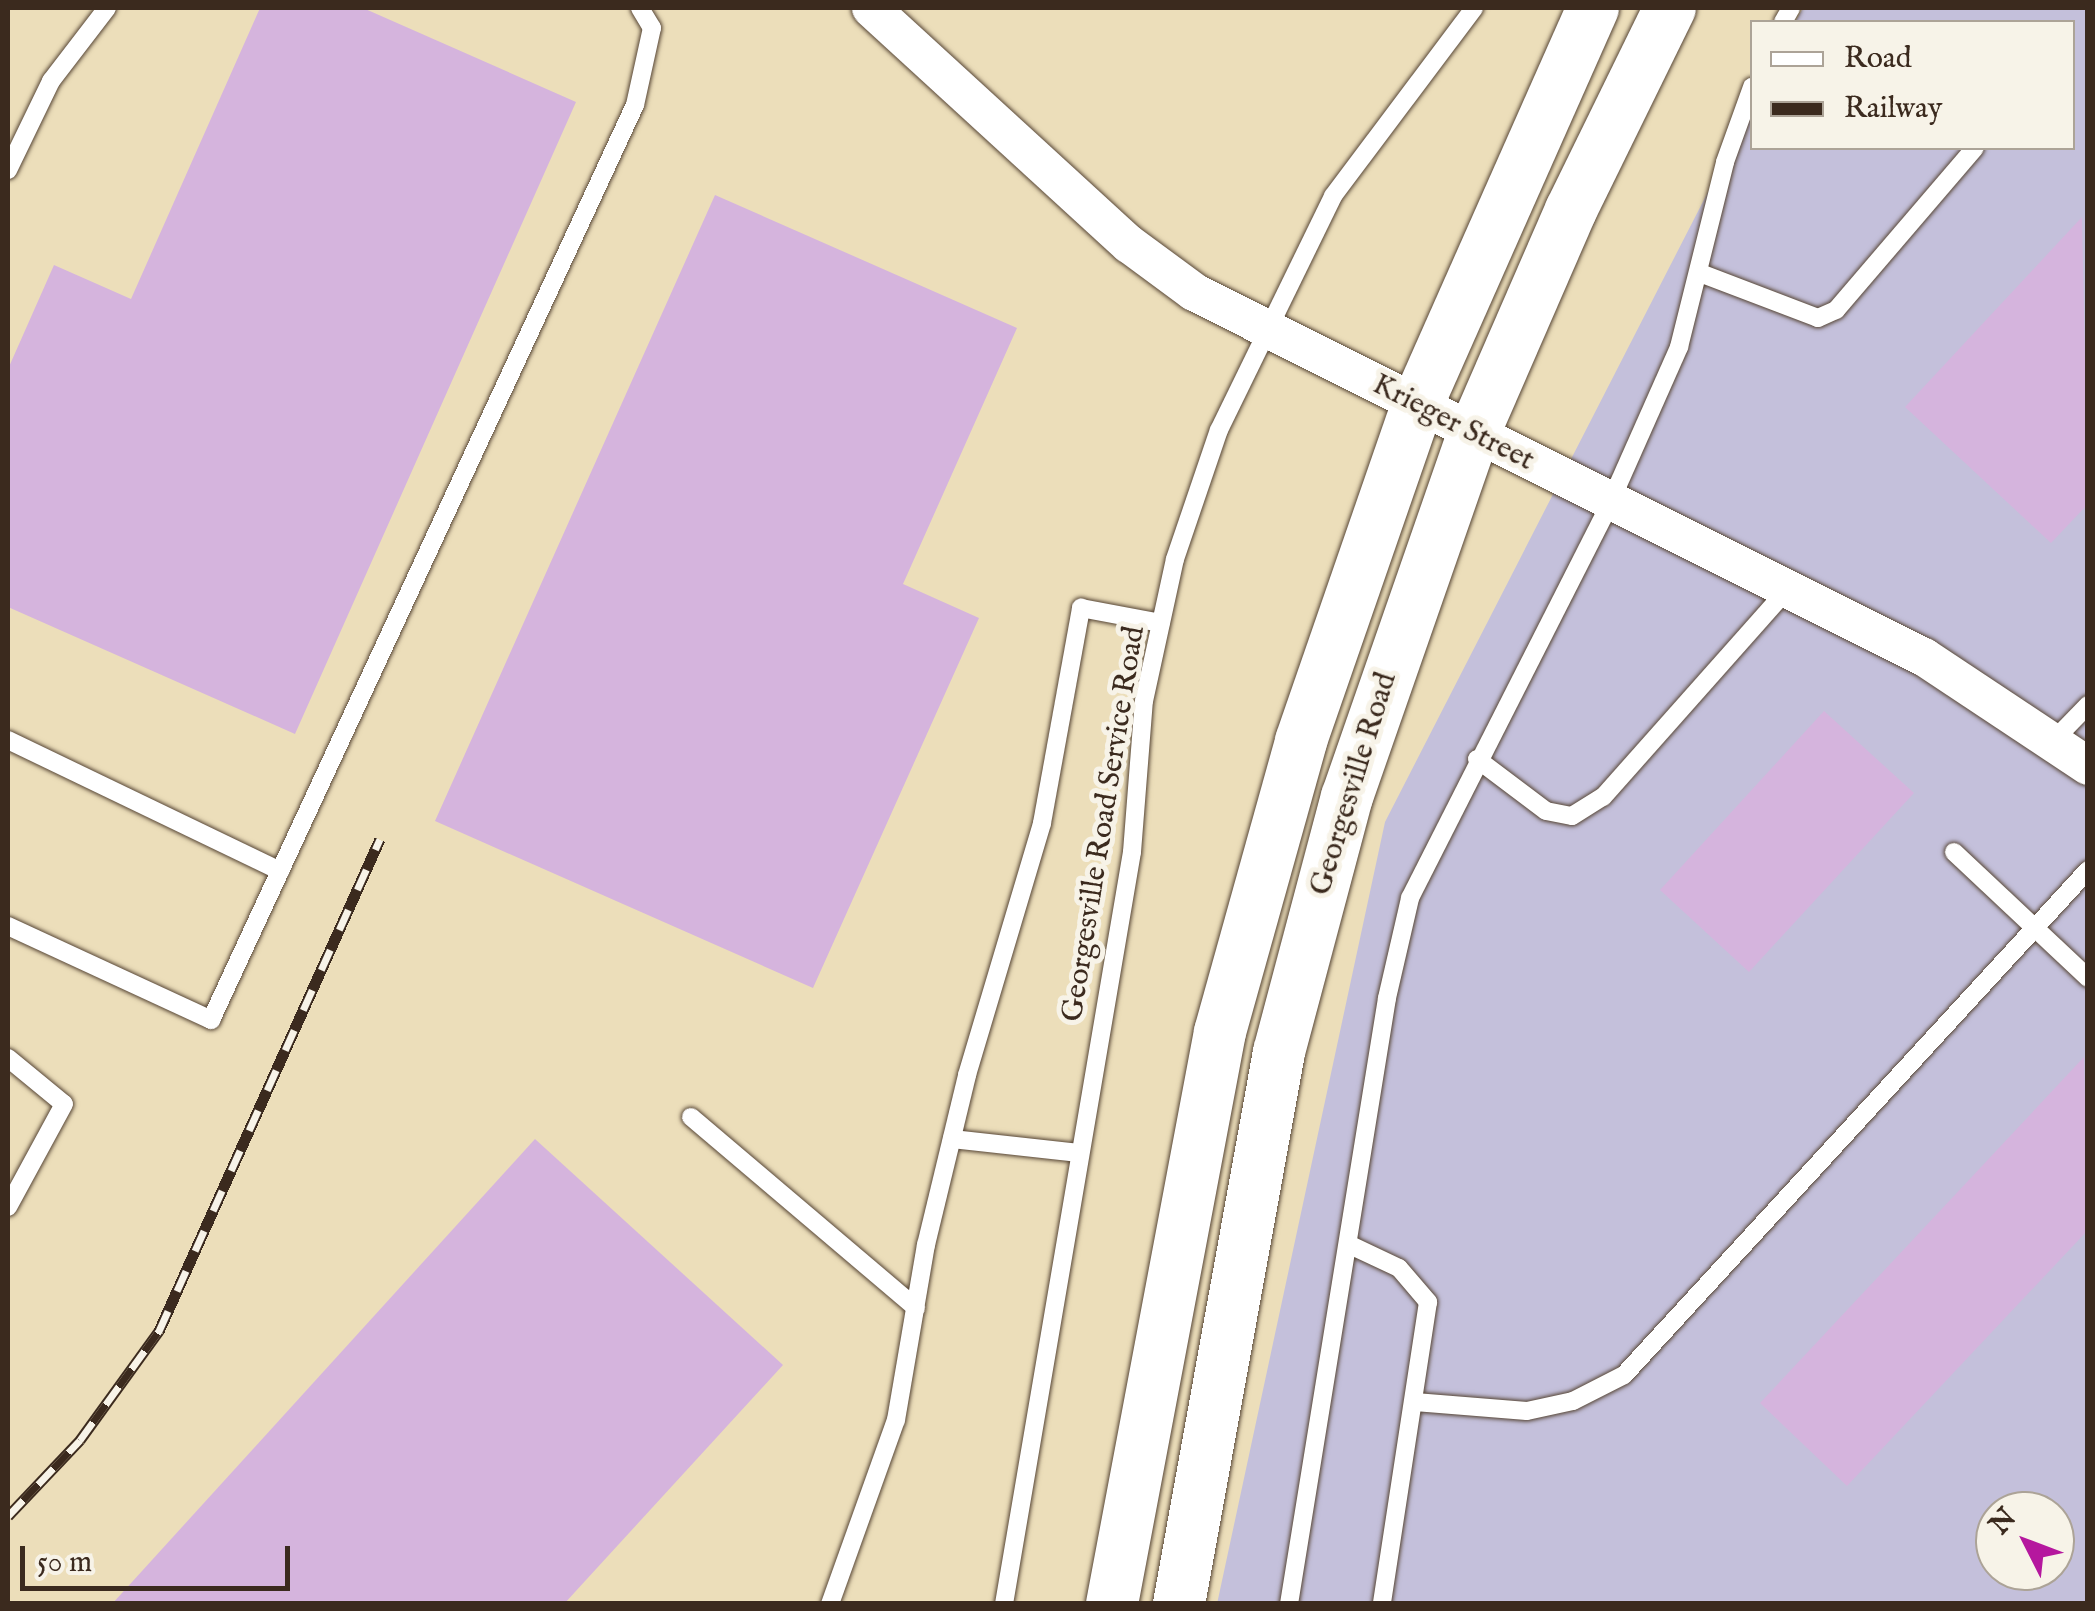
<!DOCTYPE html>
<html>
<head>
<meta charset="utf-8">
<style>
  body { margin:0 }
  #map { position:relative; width:2095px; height:1611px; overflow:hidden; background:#ecdeba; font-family:"IM FELL English",serif }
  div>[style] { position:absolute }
  .industrial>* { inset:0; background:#c4c0db }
  .building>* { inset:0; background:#d5b4dd }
  .roads { filter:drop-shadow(0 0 2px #564535) drop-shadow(0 0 2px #564535) }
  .service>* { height:18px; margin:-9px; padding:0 9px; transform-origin:9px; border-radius:9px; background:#fff }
  .minor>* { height:38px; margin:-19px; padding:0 19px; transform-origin:19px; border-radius:19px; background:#fff }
  .secondary>* { height:52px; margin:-26px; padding:0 26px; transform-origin:26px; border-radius:26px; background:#fff }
  .rail>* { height:11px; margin-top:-5.5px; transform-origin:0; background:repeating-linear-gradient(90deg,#f7f3e8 0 22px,#3b2a1e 0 44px); box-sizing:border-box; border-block:2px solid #3b2a1e }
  span { translate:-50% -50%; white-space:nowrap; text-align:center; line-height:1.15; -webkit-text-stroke:10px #f7f3e8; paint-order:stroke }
  .street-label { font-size:30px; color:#3b2a1e }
  .frame { position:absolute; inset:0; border:10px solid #3b2a1e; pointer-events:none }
  .legend { position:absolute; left:1750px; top:20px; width:325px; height:130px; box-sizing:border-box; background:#f7f3e8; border:2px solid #aca397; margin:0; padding:12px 18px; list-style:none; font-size:30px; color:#3b2a1e }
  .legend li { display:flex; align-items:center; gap:20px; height:50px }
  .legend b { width:50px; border:2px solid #aca397 }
  .north { position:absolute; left:1975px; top:1491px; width:100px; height:100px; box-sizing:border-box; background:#f7f3e8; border:2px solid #aca397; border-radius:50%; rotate:312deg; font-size:28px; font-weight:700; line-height:40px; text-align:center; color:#3b2a1e }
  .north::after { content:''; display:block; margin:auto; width:35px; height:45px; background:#b5179e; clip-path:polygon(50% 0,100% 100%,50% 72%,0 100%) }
  .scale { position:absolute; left:20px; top:1546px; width:270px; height:45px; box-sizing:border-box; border:5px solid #3b2a1e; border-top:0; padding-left:12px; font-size:30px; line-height:35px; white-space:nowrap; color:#3b2a1e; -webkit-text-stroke:8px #f7f3e8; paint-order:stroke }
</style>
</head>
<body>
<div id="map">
  <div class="industrial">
    <div style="clip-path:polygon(evenodd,1803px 8px,2087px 8px,2087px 1603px,1217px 1604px,1385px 822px,1752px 106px,1752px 148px,2072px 148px,2072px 22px,1795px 22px,1803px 8px,1995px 1511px,2055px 1511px,2055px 1571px,1995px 1571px,1995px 1511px)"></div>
  </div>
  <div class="building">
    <div style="clip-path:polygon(260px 8px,363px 8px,576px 102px,295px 734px,8px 607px,8px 369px,54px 265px,131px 299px)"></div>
    <div style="clip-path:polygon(715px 195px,1017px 328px,903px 584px,979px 618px,813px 988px,435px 821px)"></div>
    <div style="clip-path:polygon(2082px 217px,2088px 504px,2051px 543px,1905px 407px)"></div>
    <div style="clip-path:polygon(1824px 711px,1914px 793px,1749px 972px,1660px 890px)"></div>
    <div style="clip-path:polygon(2084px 1057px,2088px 1230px,1847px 1486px,1760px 1403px)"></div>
    <div style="clip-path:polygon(535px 1139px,783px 1365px,564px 1604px,112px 1604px)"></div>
  </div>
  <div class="roads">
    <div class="service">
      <div style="left:1783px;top:22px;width:16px;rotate:-60deg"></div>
      <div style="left:8px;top:170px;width:99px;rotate:-64.2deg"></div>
      <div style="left:51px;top:81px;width:92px;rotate:-52.5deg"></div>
      <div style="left:1700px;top:273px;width:126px;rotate:20.9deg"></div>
      <div style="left:1818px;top:318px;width:20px;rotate:-24deg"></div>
      <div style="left:1836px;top:310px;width:213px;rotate:-49.4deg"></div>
      <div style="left:8px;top:740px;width:302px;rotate:25.7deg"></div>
      <div style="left:2052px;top:742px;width:52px;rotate:-45.8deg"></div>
      <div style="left:1477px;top:759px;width:86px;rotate:37deg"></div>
      <div style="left:1546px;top:811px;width:26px;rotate:11deg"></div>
      <div style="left:1572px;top:816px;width:36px;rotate:-32deg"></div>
      <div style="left:1603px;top:797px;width:277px;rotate:-48.4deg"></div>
      <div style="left:1954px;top:852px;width:184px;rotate:43.2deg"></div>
      <div style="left:8px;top:926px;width:224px;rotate:24.8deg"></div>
      <div style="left:211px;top:1020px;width:1008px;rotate:-65.14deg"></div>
      <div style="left:635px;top:105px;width:79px;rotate:-77.6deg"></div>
      <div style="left:652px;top:28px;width:23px;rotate:-121deg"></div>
      <div style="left:8px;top:1058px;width:72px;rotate:39.4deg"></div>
      <div style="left:64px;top:1104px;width:117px;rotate:118.5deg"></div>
      <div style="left:691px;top:1117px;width:295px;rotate:40.3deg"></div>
      <div style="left:952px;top:1139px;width:128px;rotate:6.3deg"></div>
      <div style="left:1348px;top:1244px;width:56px;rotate:25.2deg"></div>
      <div style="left:1399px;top:1268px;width:45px;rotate:49.5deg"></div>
      <div style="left:1428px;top:1302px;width:305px;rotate:98.7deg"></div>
      <div style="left:1415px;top:1402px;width:112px;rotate:4.6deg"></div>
      <div style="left:1527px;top:1411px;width:47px;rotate:-12.3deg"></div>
      <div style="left:1573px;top:1401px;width:57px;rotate:-27deg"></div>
      <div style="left:1624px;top:1375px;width:686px;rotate:-47.42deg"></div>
      <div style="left:830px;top:1604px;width:195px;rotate:-70.3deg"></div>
      <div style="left:896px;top:1420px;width:178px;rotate:-80.3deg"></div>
      <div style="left:926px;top:1245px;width:175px;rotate:-76.4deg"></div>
      <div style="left:967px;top:1075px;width:263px;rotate:-73.4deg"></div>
      <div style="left:1042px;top:823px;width:219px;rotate:-79.7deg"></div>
      <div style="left:1081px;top:608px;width:81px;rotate:10.6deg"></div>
      <div style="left:1004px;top:1604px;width:763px;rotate:-80.34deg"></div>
      <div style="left:1132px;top:852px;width:151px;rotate:-85.5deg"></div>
      <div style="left:1144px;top:701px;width:145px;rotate:-77.7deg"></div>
      <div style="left:1175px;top:559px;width:136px;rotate:-71.2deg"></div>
      <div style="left:1219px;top:430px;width:260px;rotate:-64deg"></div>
      <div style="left:1333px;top:196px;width:235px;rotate:-53.1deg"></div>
      <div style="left:1289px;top:1604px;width:614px;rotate:-80.81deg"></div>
      <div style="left:1387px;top:998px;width:103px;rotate:-77deg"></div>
      <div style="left:1410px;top:898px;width:443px;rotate:-63.1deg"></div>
      <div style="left:1610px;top:503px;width:171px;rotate:-66.1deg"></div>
      <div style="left:1679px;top:347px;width:191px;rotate:-76deg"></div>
      <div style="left:1725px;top:162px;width:80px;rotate:-70.2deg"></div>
    </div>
    <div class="minor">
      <div style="left:871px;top:8px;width:350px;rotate:42.5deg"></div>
      <div style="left:1129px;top:244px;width:81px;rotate:36.4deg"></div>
      <div style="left:1194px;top:292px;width:816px;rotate:26.57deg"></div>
      <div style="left:1924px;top:657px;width:197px;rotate:33.6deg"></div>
    </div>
    <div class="secondary">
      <div style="left:1112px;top:1604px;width:582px;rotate:-79.31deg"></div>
      <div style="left:1220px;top:1032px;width:302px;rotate:-74.4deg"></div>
      <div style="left:1301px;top:741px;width:358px;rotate:-70.9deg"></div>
      <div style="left:1418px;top:403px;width:432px;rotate:-66.1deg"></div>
      <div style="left:1179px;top:1604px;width:561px;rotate:-79.73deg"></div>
      <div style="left:1279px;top:1052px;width:264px;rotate:-75.1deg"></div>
      <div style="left:1347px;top:797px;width:386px;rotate:-70.8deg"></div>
      <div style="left:1474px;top:433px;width:243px;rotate:-66.5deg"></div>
      <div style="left:1571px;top:210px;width:225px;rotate:-63.9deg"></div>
    </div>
  </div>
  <div class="rail">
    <div style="left:8px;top:1516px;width:105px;rotate:-46.5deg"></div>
    <div style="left:80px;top:1440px;width:135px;rotate:-54.1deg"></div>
    <div style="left:159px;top:1331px;width:539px;rotate:-65.81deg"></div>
  </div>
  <div class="street-label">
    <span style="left:1453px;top:423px;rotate:27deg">Krieger Street</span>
    <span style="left:1354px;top:784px;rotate:-73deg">Georgesville Road</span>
    <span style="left:1104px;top:824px;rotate:-81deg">Georgesville Road Service Road</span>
  </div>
  <div class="frame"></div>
  <ul class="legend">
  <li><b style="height:12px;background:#fff"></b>Road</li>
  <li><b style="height:12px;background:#3b2a1e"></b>Railway</li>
  </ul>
  <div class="north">N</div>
  <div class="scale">50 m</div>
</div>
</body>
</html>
